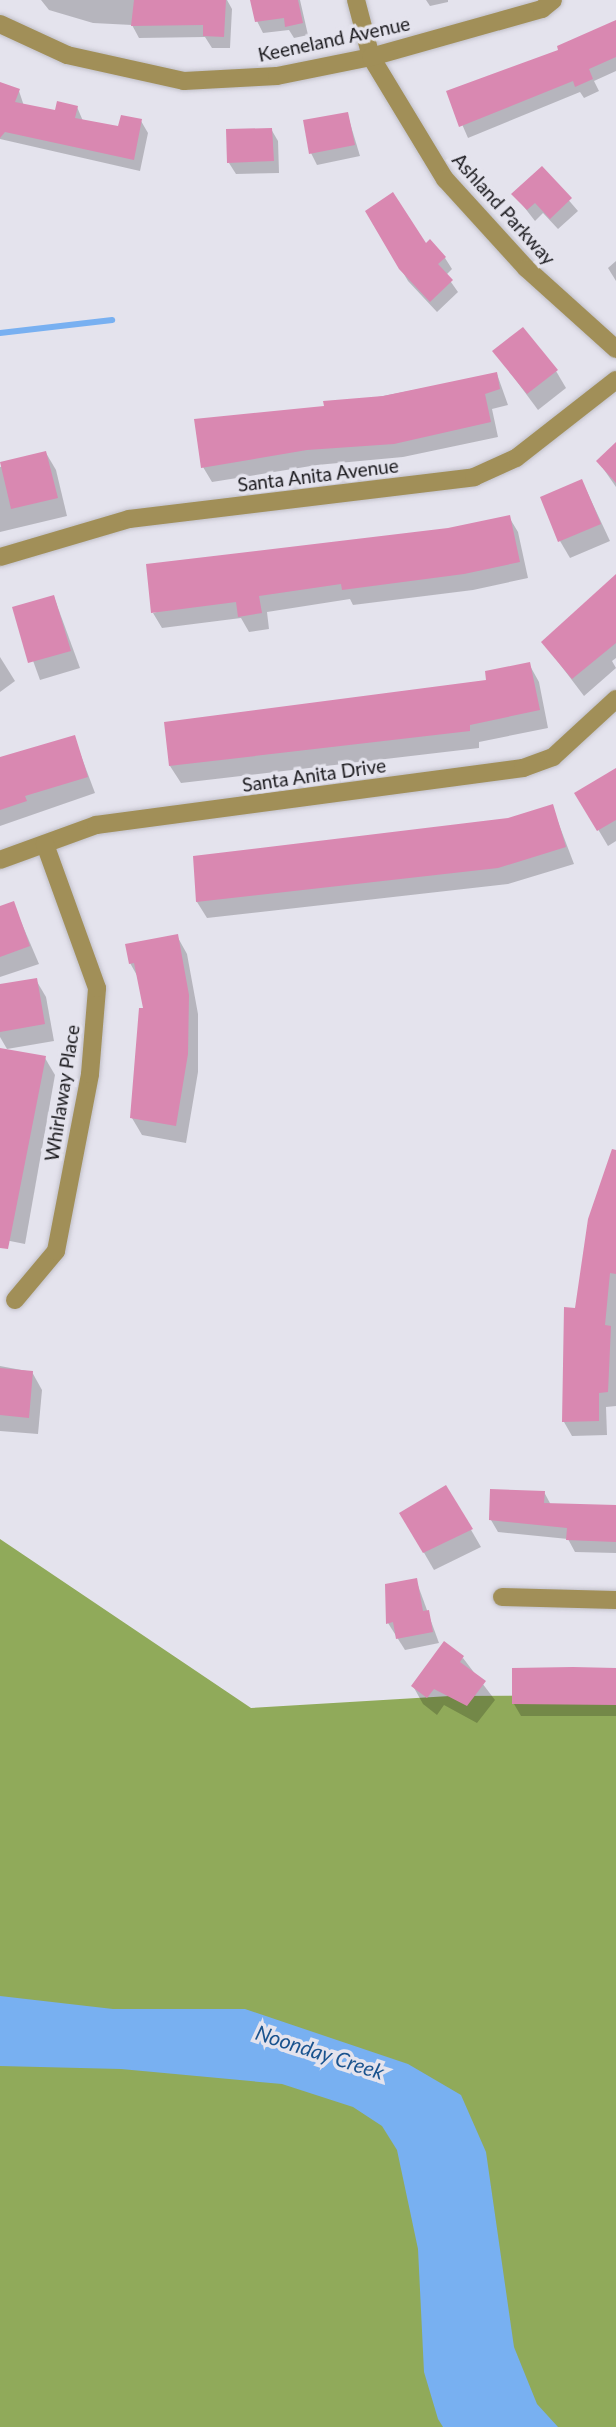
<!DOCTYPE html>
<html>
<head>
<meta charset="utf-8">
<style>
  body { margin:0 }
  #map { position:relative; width:616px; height:2427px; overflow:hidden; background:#e4e3ed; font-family:Lato,sans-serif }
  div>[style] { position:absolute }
  .forest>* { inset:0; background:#90aa5a }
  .water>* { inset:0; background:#78b0f1 }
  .shadow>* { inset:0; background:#0003 }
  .stream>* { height:6px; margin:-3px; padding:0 3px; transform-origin:3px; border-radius:3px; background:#78b0f1 }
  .building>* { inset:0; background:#d988b1 }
  .roads { filter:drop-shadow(0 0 2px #c0bfc8) drop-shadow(0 0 2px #c0bfc8) }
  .street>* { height:18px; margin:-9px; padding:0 9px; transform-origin:9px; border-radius:9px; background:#a18f58 }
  span { translate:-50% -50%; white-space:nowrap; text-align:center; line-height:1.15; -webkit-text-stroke:7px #e4e3ed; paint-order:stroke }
  .street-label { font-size:19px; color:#1a191d }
  .water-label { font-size:21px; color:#1a538e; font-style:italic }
</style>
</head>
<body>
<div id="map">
  <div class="forest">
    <div style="clip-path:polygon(0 1539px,251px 1708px,450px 1696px,616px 1695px,616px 2427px,0 2427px)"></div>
  </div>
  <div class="water">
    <div style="clip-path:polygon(0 1996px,113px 2009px,245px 2009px,408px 2064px,461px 2095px,486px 2152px,514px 2347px,537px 2404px,558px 2427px,443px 2427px,438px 2419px,424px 2372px,418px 2249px,397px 2150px,382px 2126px,353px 2107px,282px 2084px,121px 2069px,0 2066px)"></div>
  </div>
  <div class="shadow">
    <div style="clip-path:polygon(41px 0,227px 0,232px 9px,230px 48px,212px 48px,205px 37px,139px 38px,132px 25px,93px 23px,49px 10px)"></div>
    <div style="clip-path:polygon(256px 0,300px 0,308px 35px,294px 38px,289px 30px,263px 33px,257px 21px)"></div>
    <div style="clip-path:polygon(426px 0,448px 0,448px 2px,430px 6px)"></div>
    <div style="clip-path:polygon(616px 22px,616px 71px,594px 81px,599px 91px,584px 98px,580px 92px,468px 138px,448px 92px,561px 51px)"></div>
    <div style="clip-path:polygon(0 84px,19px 91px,24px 106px,57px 113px,77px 107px,83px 121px,120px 128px,141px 121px,148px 133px,140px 171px,0 139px)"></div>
    <div style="clip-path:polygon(347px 113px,360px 156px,317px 165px,311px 153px)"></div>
    <div style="clip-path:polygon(271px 129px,278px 141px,279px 173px,236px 174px,229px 163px)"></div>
    <div style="clip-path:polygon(541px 168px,578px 211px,558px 229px,543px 213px,535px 221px,514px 194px)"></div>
    <div style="clip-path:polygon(367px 211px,445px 258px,452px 269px,446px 275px,458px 292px,437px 312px,408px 281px)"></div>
    <div style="clip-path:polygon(616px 261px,616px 281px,608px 268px)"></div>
    <div style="clip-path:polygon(495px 352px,556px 371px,566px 388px,538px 410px)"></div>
    <div style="clip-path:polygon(497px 374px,508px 405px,492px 409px,498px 437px,403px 457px,317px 465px,212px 482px,203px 467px,326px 407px)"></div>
    <div style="clip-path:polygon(616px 445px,616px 487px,598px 461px)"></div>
    <div style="clip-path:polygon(46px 453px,56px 470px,67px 516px,0 532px,0 467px)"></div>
    <div style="clip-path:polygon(582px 481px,610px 541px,570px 558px,560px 541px)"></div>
    <div style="clip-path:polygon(509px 517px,518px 532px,528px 578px,473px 590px,353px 605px,350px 599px,267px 612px,269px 629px,249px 632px,241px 618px,162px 628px,153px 613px)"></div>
    <div style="clip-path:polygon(616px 577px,616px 658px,612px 661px,616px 668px,584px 696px,543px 642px)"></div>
    <div style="clip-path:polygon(54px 597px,80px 668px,40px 680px,14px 608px)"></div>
    <div style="clip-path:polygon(0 657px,15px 681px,0 692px)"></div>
    <div style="clip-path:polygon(529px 664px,539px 682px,548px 728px,479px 742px,479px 748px,181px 783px,170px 766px,166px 723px,489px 682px)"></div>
    <div style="clip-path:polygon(74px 737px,95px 793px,0 826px,0 760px)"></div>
    <div style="clip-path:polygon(616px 770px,616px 841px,608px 846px,577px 794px)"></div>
    <div style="clip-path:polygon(552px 806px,574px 864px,508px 884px,207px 918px,197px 902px,194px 857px,508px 819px)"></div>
    <div style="clip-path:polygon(13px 903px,39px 964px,0 977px,0 907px)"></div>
    <div style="clip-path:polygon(177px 936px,187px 954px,198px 1014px,198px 1072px,186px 1143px,142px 1135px,132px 1118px,145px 1010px,139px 979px,130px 963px)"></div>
    <div style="clip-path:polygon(36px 980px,46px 997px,54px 1041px,7px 1049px,0 1037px,0 986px)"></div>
    <div style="clip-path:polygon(0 1050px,45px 1058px,55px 1075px,25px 1244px,0 1239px)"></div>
    <div style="clip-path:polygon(616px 1154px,616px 1406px,606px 1407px,607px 1435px,572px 1436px,564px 1422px,577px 1310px)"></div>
    <div style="clip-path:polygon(0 1366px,32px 1372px,42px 1390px,38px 1434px,0 1431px)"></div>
    <div style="clip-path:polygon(446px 1487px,481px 1547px,434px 1570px,401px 1513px)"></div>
    <div style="clip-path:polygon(544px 1492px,551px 1505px,616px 1507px,616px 1553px,575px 1552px,568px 1539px,498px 1532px,491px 1520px)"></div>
    <div style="clip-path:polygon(416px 1580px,439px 1643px,405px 1650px,388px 1623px,387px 1586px)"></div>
    <div style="clip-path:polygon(463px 1658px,495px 1700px,477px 1723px,444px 1705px,437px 1715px,423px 1704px,413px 1686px)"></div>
    <div style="clip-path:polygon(616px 1670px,616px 1716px,521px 1716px,514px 1704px)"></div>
  </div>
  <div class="stream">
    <div style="left:0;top:333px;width:113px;rotate:-6.6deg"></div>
  </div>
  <div class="building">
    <div style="clip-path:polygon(134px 0,226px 0,224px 37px,203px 36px,203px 25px,131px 26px)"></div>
    <div style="clip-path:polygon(250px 0,298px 0,303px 23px,285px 27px,284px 18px,255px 22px)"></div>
    <div style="clip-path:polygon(616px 20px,616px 57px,589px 69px,593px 79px,575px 87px,573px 81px,459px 127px,446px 91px,558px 50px,557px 46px)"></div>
    <div style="clip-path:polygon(0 82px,20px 89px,15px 102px,55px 110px,57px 101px,78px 106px,75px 118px,118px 126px,121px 115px,142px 119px,134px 160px,5px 132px,0 138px)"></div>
    <div style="clip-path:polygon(348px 112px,355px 145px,309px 154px,303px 120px)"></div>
    <div style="clip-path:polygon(272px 128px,274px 161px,227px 163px,226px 129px)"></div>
    <div style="clip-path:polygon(542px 166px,572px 198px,550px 219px,535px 203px,527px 210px,511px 194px)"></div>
    <div style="clip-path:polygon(393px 192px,426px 243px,430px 239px,446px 257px,438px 264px,453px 280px,430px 302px,399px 269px,365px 211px)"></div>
    <div style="clip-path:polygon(523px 327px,558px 370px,527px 394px,492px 351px)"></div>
    <div style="clip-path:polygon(497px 372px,500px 389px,485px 394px,491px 422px,394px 444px,307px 450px,201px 468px,194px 419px,324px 406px,323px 401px,383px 396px)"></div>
    <div style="clip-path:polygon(616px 442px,616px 483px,596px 461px)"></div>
    <div style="clip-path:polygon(46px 451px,58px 498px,11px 509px,0 462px)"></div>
    <div style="clip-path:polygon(582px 479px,601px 524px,558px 542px,540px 497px)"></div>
    <div style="clip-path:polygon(510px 515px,520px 562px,464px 574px,342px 590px,341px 584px,259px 596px,262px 613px,238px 617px,236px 602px,151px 613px,146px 564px,448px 528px)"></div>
    <div style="clip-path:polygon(616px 574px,616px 643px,572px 679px,541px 642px)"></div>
    <div style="clip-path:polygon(54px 595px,71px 651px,28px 663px,12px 607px)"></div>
    <div style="clip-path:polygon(530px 662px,540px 710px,470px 725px,470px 731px,169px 766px,164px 722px,486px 680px,485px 671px)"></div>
    <div style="clip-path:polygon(75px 735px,88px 777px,25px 796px,27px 801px,0 810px,0 757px)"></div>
    <div style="clip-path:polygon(616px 768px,616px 820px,597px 831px,574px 793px)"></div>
    <div style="clip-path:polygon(553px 804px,566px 847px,498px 868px,196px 902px,193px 856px,508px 818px)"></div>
    <div style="clip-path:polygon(14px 901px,30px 946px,0 957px,0 906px)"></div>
    <div style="clip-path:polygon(178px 934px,189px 995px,188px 1054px,176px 1126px,130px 1118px,139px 1008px,143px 1008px,134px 963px,129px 964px,125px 944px)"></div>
    <div style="clip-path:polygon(37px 978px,45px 1024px,0 1032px,0 984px)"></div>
    <div style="clip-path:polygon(0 1048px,46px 1056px,8px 1249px,0 1248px)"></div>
    <div style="clip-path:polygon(612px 1149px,616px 1150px,616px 1274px,610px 1273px,605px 1325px,611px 1326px,608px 1392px,599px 1393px,599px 1421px,562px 1422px,564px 1307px,575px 1308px,588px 1219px)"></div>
    <div style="clip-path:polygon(0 1368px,33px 1371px,29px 1418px,0 1415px)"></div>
    <div style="clip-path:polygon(446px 1485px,473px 1529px,423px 1553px,399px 1513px)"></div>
    <div style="clip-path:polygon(490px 1489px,545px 1491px,544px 1503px,616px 1505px,616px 1542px,566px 1540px,567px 1528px,489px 1520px)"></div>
    <div style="clip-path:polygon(417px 1578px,423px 1611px,429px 1610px,433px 1632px,396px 1639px,393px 1622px,386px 1624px,385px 1584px)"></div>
    <div style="clip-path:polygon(444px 1641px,464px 1656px,460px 1662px,486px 1681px,467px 1706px,434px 1689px,427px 1698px,411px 1686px)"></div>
    <div style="clip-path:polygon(573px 1667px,616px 1668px,616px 1705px,512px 1704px,512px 1668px)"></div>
  </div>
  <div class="roads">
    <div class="street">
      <div style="left:356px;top:0;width:59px;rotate:75.3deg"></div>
      <div style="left:371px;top:57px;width:143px;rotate:58.8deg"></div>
      <div style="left:445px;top:179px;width:120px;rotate:47.7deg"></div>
      <div style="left:526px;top:268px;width:121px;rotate:42deg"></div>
      <div style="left:0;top:24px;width:74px;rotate:24.8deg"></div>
      <div style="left:67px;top:55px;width:120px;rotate:12.5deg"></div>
      <div style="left:184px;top:81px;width:93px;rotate:-3.1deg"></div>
      <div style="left:277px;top:76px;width:96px;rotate:-11.4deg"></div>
      <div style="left:371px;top:57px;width:178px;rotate:-15.7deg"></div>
      <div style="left:542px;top:9px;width:14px;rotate:-39deg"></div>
      <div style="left:0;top:557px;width:134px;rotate:-16.4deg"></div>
      <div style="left:129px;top:519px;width:348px;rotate:-6.9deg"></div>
      <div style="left:474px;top:477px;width:46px;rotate:-24.3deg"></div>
      <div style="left:516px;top:458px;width:127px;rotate:-38deg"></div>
      <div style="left:0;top:860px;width:102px;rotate:-20deg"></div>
      <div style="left:96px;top:825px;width:431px;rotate:-7.6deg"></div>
      <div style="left:523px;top:768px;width:32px;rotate:-20deg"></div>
      <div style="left:553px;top:757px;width:86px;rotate:-42.6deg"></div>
      <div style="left:15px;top:1300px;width:64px;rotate:-50.1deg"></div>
      <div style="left:56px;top:1251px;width:180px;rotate:-79.1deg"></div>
      <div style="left:90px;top:1074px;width:86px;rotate:-85.3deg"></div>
      <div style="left:97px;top:988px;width:153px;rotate:-109.9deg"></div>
      <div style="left:502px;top:1597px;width:114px;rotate:1.5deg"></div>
    </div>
  </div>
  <div class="street-label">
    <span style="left:334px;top:39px;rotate:-12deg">Keeneland Avenue</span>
    <span style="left:504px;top:209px;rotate:48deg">Ashland Parkway</span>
    <span style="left:318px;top:475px;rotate:-7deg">Santa Anita Avenue</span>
    <span style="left:314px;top:775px;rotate:-8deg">Santa Anita Drive</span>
    <span style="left:62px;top:1093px;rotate:-81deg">Whirlaway Place</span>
  </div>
  <div class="water-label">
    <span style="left:320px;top:2052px;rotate:18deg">Noonday Creek</span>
  </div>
</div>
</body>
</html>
